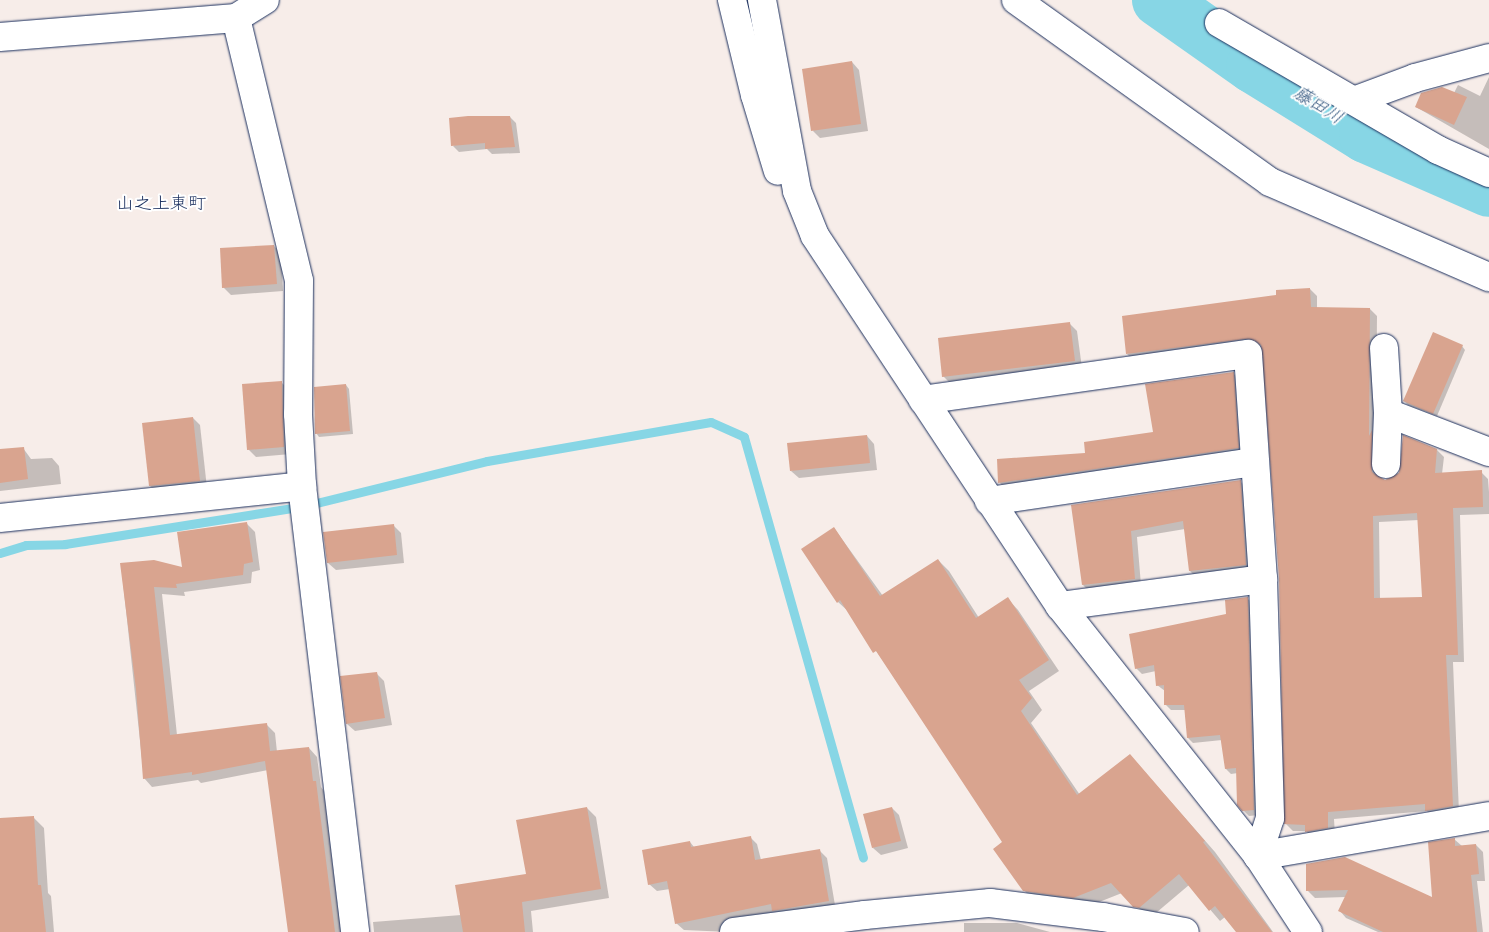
<!DOCTYPE html>
<html>
<head>
<meta charset="utf-8">
<style>
  body { margin:0 }
  #map { position:relative; width:1489px; height:932px; overflow:hidden; background:#f7ede9; font-family:Pangolin,"Klee One",sans-serif }
  div>[style] { position:absolute }
  .shadow>* { inset:0; background:#0003 }
  .stream>* { height:9px; margin:-4.5px; padding:0 4.5px; transform-origin:4.5px; border-radius:4.5px; background:#87d6e5 }
  .river>* { height:54px; margin:-27px; padding:0 27px; transform-origin:27px; border-radius:27px; background:#87d6e5 }
  .building>* { inset:0; background:#d9a48f }
  .roads { filter:drop-shadow(0 0 1px #1b2f5e) drop-shadow(0 0 1px #1b2f5e) }
  .minor>* { height:28px; margin:-14px; padding:0 14px; transform-origin:14px; border-radius:14px; background:#fff }
  span { translate:-50% -50%; white-space:nowrap; text-align:center; line-height:1.15; -webkit-text-stroke:4px #fff; paint-order:stroke }
  .water-label { font-size:18px; color:#365980; font-style:italic }
  .neighbourhood-label { font-size:18px; color:#1b2f5e }
</style>
</head>
<body>
<div id="map">
  <div class="shadow">
    <div style="clip-path:polygon(852px 62px,859px 70px,868px 131px,820px 138px,813px 131px)"></div>
    <div style="clip-path:polygon(1489px 77px,1489px 149px,1416px 107px,1454px 93px,1458px 85px,1480px 96px)"></div>
    <div style="clip-path:polygon(510px 117px,516px 123px,520px 153px,492px 154px,487px 149px,459px 152px,453px 146px)"></div>
    <div style="clip-path:polygon(274px 246px,281px 254px,283px 291px,231px 295px,223px 287px)"></div>
    <div style="clip-path:polygon(evenodd,1310px 289px,1317px 296px,1317px 308px,1370px 309px,1377px 316px,1376px 436px,1379px 477px,1385px 481px,1437px 450px,1444px 457px,1442px 474px,1481px 472px,1488px 479px,1489px 492px,1489px 514px,1460px 515px,1464px 662px,1453px 662px,1459px 813px,1434px 818px,1427px 811px,1334px 819px,1335px 835px,1313px 838px,1306px 831px,1293px 831px,1286px 824px,1280px 578px,1263px 349px,1254px 345px,1134px 361px,1127px 354px,1277px 296px,1310px 289px,1419px 520px,1423px 599px,1380px 599px,1379px 522px,1419px 520px)"></div>
    <div style="clip-path:polygon(1070px 324px,1077px 331px,1082px 368px,951px 384px,943px 376px)"></div>
    <div style="clip-path:polygon(1462px 346px,1465px 350px,1437px 416px,1408px 405px,1404px 401px)"></div>
    <div style="clip-path:polygon(1233px 373px,1240px 380px,1245px 455px,1007px 490px,1000px 483px,998px 460px,1087px 454px,1155px 433px)"></div>
    <div style="clip-path:polygon(281px 382px,289px 390px,291px 454px,256px 457px,248px 449px)"></div>
    <div style="clip-path:polygon(346px 385px,349px 389px,353px 434px,319px 437px,316px 433px)"></div>
    <div style="clip-path:polygon(193px 418px,200px 425px,207px 488px,158px 493px,150px 486px,144px 424px)"></div>
    <div style="clip-path:polygon(867px 436px,874px 444px,877px 470px,799px 478px,791px 471px)"></div>
    <div style="clip-path:polygon(23px 448px,31px 459px,52px 458px,59px 466px,61px 484px,0 491px,0 451px)"></div>
    <div style="clip-path:polygon(1240px 481px,1247px 488px,1253px 572px,1197px 578px,1190px 571px,1185px 529px,1137px 537px,1141px 585px,1090px 592px,1083px 585px,1073px 506px)"></div>
    <div style="clip-path:polygon(247px 524px,255px 532px,260px 570px,252px 572px,251px 583px,184px 592px,185px 596px,162px 594px,177px 735px,266px 724px,275px 733px,277px 752px,309px 748px,317px 757px,321px 787px,324px 791px,342px 932px,289px 932px,268px 770px,201px 783px,198px 780px,152px 787px,144px 778px,121px 564px,184px 568px)"></div>
    <div style="clip-path:polygon(394px 526px,401px 533px,404px 563px,336px 570px,328px 563px,325px 533px)"></div>
    <div style="clip-path:polygon(834px 528px,883px 596px,938px 560px,949px 571px,979px 618px,1008px 599px,1018px 610px,1059px 671px,1029px 691px,1042px 710px,1031px 723px,1080px 795px,1130px 755px,1215px 852px,1273px 932px,1237px 932px,1225px 917px,1220px 921px,1189px 885px,1150px 918px,1122px 893px,1084px 908px,1035px 902px,1024px 890px,1004px 843px,884px 662px,849px 612px,838px 602px)"></div>
    <div style="clip-path:polygon(1247px 598px,1253px 604px,1259px 815px,1249px 816px,1243px 810px,1238px 773px,1231px 774px,1226px 769px,1222px 740px,1193px 743px,1188px 738px,1185px 710px,1171px 710px,1165px 704px,1165px 691px,1157px 685px,1156px 671px,1142px 674px,1136px 668px,1227px 615px)"></div>
    <div style="clip-path:polygon(376px 673px,384px 681px,392px 725px,355px 731px,347px 724px)"></div>
    <div style="clip-path:polygon(587px 808px,596px 817px,609px 898px,531px 911px,533px 932px,374px 932px,373px 922px,461px 915px,527px 875px)"></div>
    <div style="clip-path:polygon(892px 808px,899px 815px,908px 848px,881px 855px,873px 848px)"></div>
    <div style="clip-path:polygon(34px 818px,44px 828px,48px 893px,51px 896px,54px 932px,0 932px,0 820px)"></div>
    <div style="clip-path:polygon(750px 837px,757px 844px,761px 860px,820px 851px,827px 858px,836px 911px,729px 932px,684px 930px,676px 923px,670px 889px,657px 891px,649px 884px,690px 842px,694px 847px)"></div>
    <div style="clip-path:polygon(1454px 839px,1462px 846px,1476px 845px,1483px 852px,1485px 881px,1477px 881px,1483px 932px,1378px 932px,1346px 918px,1340px 911px,1346px 897px,1315px 898px,1308px 891px,1307px 865px,1434px 899px)"></div>
    <div style="clip-path:polygon(964px 923px,1017px 923px,1050px 932px,964px 932px)"></div>
  </div>
  <div class="stream">
    <div style="left:0;top:553px;width:27px;rotate:-17deg"></div>
    <div style="left:26px;top:545px;width:39px;rotate:-1deg"></div>
    <div style="left:65px;top:544px;width:242px;rotate:-9deg"></div>
    <div style="left:304px;top:506px;width:188px;rotate:-13.8deg"></div>
    <div style="left:487px;top:461px;width:227px;rotate:-9.9deg"></div>
    <div style="left:711px;top:422px;width:36px;rotate:24deg"></div>
    <div style="left:744px;top:437px;width:437px;rotate:74.2deg"></div>
  </div>
  <div class="river">
    <div style="left:1159px;top:0;width:115px;rotate:35.1deg"></div>
    <div style="left:1253px;top:66px;width:133px;rotate:31.8deg"></div>
    <div style="left:1366px;top:136px;width:134px;rotate:23.7deg"></div>
  </div>
  <div class="building">
    <div style="clip-path:polygon(852px 61px,861px 124px,811px 131px,802px 69px)"></div>
    <div style="clip-path:polygon(1442px 87px,1467px 97px,1454px 125px,1415px 107px,1421px 93px)"></div>
    <div style="clip-path:polygon(468px 116px,510px 116px,515px 147px,485px 149px,485px 143px,451px 146px,449px 118px)"></div>
    <div style="clip-path:polygon(274px 245px,277px 284px,222px 288px,220px 248px)"></div>
    <div style="clip-path:polygon(evenodd,1310px 288px,1311px 307px,1370px 308px,1369px 436px,1372px 430px,1372px 472px,1385px 480px,1399px 473px,1403px 435px,1437px 449px,1435px 473px,1482px 470px,1483px 507px,1453px 508px,1458px 655px,1446px 655px,1453px 806px,1425px 811px,1425px 804px,1328px 812px,1328px 828px,1305px 832px,1305px 825px,1284px 824px,1279px 578px,1261px 345px,1246px 339px,1126px 354px,1122px 316px,1276px 295px,1276px 290px,1310px 288px,1417px 513px,1422px 597px,1374px 598px,1373px 516px,1417px 513px)"></div>
    <div style="clip-path:polygon(1070px 322px,1075px 361px,942px 377px,938px 338px)"></div>
    <div style="clip-path:polygon(1433px 332px,1463px 345px,1433px 414px,1403px 401px)"></div>
    <div style="clip-path:polygon(1234px 372px,1239px 448px,998px 483px,997px 459px,1085px 453px,1084px 442px,1153px 432px,1145px 384px)"></div>
    <div style="clip-path:polygon(282px 381px,284px 447px,247px 450px,242px 384px)"></div>
    <div style="clip-path:polygon(346px 384px,350px 431px,315px 434px,314px 387px)"></div>
    <div style="clip-path:polygon(193px 417px,200px 481px,149px 486px,142px 423px)"></div>
    <div style="clip-path:polygon(867px 435px,870px 463px,790px 471px,787px 443px)"></div>
    <div style="clip-path:polygon(24px 447px,28px 479px,0 483px,0 449px)"></div>
    <div style="clip-path:polygon(1241px 480px,1246px 565px,1189px 571px,1183px 521px,1131px 531px,1135px 579px,1082px 585px,1071px 505px)"></div>
    <div style="clip-path:polygon(247px 522px,253px 562px,244px 564px,243px 575px,176px 584px,177px 588px,154px 587px,170px 735px,267px 723px,270px 751px,309px 747px,313px 781px,316px 781px,335px 932px,288px 932px,265px 761px,192px 775px,192px 772px,143px 779px,136px 689px,120px 563px,154px 560px,182px 567px,177px 532px)"></div>
    <div style="clip-path:polygon(394px 524px,397px 555px,327px 563px,323px 532px)"></div>
    <div style="clip-path:polygon(834px 527px,880px 596px,938px 559px,976px 618px,1008px 597px,1049px 660px,1019px 680px,1032px 698px,1021px 711px,1077px 795px,1130px 754px,1205px 841px,1203px 842px,1272px 932px,1236px 932px,1215px 906px,1209px 911px,1179px 874px,1139px 908px,1133px 907px,1111px 883px,1073px 898px,1023px 891px,993px 849px,1002px 842px,876px 651px,873px 653px,840px 600px,837px 603px,801px 549px)"></div>
    <div style="clip-path:polygon(1248px 597px,1254px 810px,1242px 811px,1237px 805px,1236px 768px,1225px 769px,1220px 735px,1187px 738px,1184px 705px,1164px 705px,1164px 685px,1156px 686px,1154px 665px,1135px 669px,1129px 634px,1226px 614px,1225px 600px)"></div>
    <div style="clip-path:polygon(377px 672px,385px 718px,346px 724px,340px 676px)"></div>
    <div style="clip-path:polygon(587px 807px,601px 889px,522px 902px,525px 932px,463px 932px,455px 885px,526px 874px,516px 820px)"></div>
    <div style="clip-path:polygon(892px 807px,901px 841px,872px 848px,863px 814px)"></div>
    <div style="clip-path:polygon(34px 816px,38px 885px,41px 885px,46px 932px,0 932px,0 818px)"></div>
    <div style="clip-path:polygon(751px 836px,755px 860px,820px 849px,829px 901px,772px 911px,771px 904px,675px 924px,667px 881px,648px 885px,642px 850px,690px 841px,691px 847px)"></div>
    <div style="clip-path:polygon(1455px 838px,1455px 846px,1476px 844px,1479px 874px,1471px 875px,1477px 932px,1383px 932px,1338px 911px,1348px 890px,1306px 891px,1306px 864px,1345px 857px,1432px 897px,1428px 842px)"></div>
  </div>
  <div class="roads">
    <div class="minor">
      <div style="left:732px;top:0;width:98px;rotate:76.4deg"></div>
      <div style="left:755px;top:95px;width:79px;rotate:73.2deg"></div>
      <div style="left:762px;top:0;width:194px;rotate:79.6deg"></div>
      <div style="left:797px;top:191px;width:48px;rotate:68.2deg"></div>
      <div style="left:815px;top:236px;width:444px;rotate:56.5deg"></div>
      <div style="left:1060px;top:606px;width:319px;rotate:51.6deg"></div>
      <div style="left:1258px;top:856px;width:91px;rotate:56.7deg"></div>
      <div style="left:1016px;top:0;width:312px;rotate:35.6deg"></div>
      <div style="left:1270px;top:182px;width:239px;rotate:23.5deg"></div>
      <div style="left:236px;top:18px;width:270px;rotate:76.5deg"></div>
      <div style="left:299px;top:281px;width:133px;rotate:90.4deg"></div>
      <div style="left:298px;top:414px;width:72px;rotate:86.8deg"></div>
      <div style="left:302px;top:486px;width:449px;rotate:83.2deg"></div>
      <div style="left:1219px;top:23px;width:253px;rotate:30.1deg"></div>
      <div style="left:1438px;top:150px;width:56px;rotate:24.3deg"></div>
      <div style="left:0;top:37px;width:237px;rotate:-4.6deg"></div>
      <div style="left:236px;top:18px;width:34px;rotate:-32deg"></div>
      <div style="left:1356px;top:100px;width:63px;rotate:-20.4deg"></div>
      <div style="left:1415px;top:78px;width:77px;rotate:-15.1deg"></div>
      <div style="left:1384px;top:348px;width:65px;rotate:86.5deg"></div>
      <div style="left:1388px;top:413px;width:108px;rotate:21.1deg"></div>
      <div style="left:923px;top:400px;width:328px;rotate:-8.1deg"></div>
      <div style="left:1248px;top:354px;width:225px;rotate:86.2deg"></div>
      <div style="left:1263px;top:579px;width:239px;rotate:88.3deg"></div>
      <div style="left:1270px;top:818px;width:40px;rotate:108deg"></div>
      <div style="left:1258px;top:856px;width:234px;rotate:-9.8deg"></div>
      <div style="left:1386px;top:464px;width:51px;rotate:-87.8deg"></div>
      <div style="left:989px;top:501px;width:268px;rotate:-8.4deg"></div>
      <div style="left:0;top:518px;width:304px;rotate:-6deg"></div>
      <div style="left:1060px;top:606px;width:205px;rotate:-7.6deg"></div>
      <div style="left:734px;top:932px;width:132px;rotate:-7.4deg"></div>
      <div style="left:865px;top:915px;width:126px;rotate:-5.5deg"></div>
      <div style="left:990px;top:903px;width:114px;rotate:7.1deg"></div>
      <div style="left:1103px;top:917px;width:83px;rotate:10.4deg"></div>
    </div>
  </div>
  <div class="water-label">
    <span style="left:1318px;top:106px;rotate:32deg">藤田川</span>
  </div>
  <div class="neighbourhood-label">
    <span style="left:161px;top:204px">山之上東町</span>
  </div>
</div>
</body>
</html>
